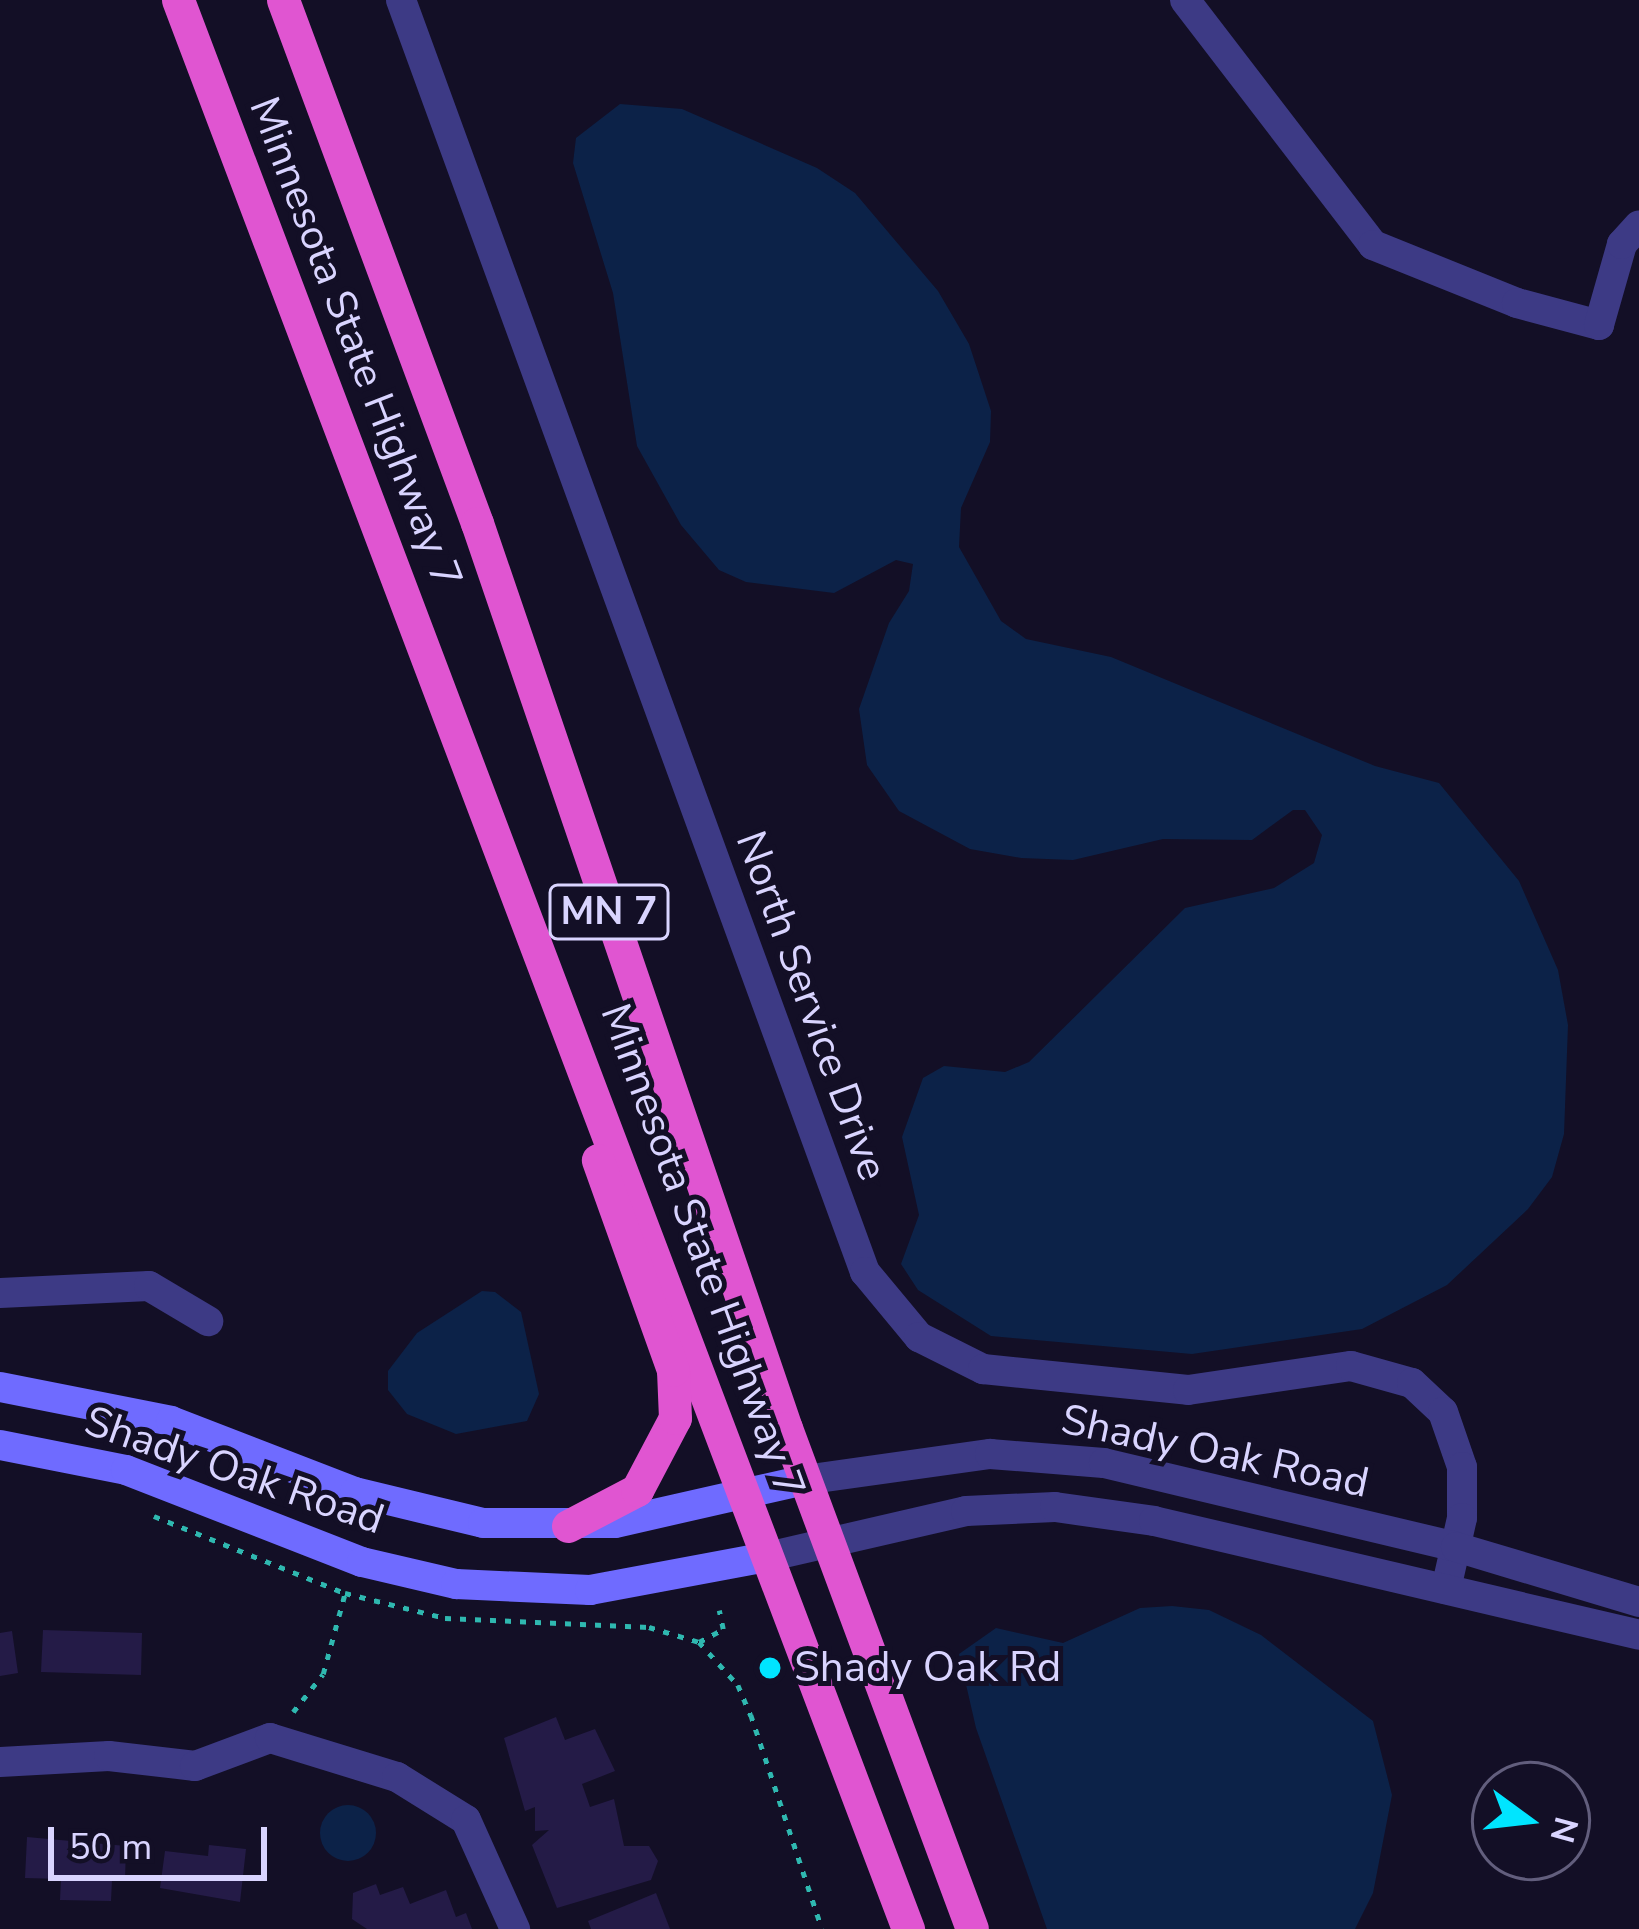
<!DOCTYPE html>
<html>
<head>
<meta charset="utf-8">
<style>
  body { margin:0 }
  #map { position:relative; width:1639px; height:1929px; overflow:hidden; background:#130f26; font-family:"Nunito Sans",sans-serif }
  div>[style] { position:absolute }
  .water>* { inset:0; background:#0c2248 }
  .round { border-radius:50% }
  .building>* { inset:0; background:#241b47 }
  .path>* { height:4.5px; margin-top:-2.25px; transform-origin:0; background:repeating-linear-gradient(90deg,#2fb8b0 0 6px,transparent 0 15px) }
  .minor>* { height:30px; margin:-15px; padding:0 15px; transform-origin:15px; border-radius:15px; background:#3d3a85 }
  .tertiary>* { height:30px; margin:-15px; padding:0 15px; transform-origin:15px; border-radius:15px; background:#3d3a85 }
  .secondary>* { height:30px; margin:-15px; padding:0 15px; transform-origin:15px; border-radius:15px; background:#6f6bff }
  .trunk>* { height:33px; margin:-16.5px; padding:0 16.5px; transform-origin:16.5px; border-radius:16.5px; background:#e055d1 }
  .dots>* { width:33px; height:33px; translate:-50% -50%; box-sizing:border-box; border:6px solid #130f26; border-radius:50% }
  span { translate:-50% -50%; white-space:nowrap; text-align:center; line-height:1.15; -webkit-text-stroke:10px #130f26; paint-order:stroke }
  .shield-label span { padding:3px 9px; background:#130f26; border:3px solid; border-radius:9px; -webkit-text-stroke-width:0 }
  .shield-label { font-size:39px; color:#d9d4ff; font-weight:700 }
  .street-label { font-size:42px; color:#d9d4ff }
  .poi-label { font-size:42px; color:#d9d4ff }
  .left { translate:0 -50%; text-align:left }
  .north { position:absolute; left:1471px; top:1761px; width:120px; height:120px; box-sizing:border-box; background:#130f26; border:3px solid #625e7d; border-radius:50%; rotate:105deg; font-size:33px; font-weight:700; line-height:48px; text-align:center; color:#d9d4ff }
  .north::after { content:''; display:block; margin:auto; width:42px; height:54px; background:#00e5ff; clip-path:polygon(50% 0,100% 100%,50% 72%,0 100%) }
  .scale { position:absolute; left:48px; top:1827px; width:219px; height:54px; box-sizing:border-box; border:6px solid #d9d4ff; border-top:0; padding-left:15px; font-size:36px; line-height:42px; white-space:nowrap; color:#d9d4ff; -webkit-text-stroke:9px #130f26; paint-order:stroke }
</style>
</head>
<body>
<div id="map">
  <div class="water">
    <div style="clip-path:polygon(620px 104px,682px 109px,817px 168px,855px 193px,938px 291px,969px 344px,991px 411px,990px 442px,961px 508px,959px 547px,1001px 621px,1026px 639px,1111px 657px,1375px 766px,1439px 783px,1519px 881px,1558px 970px,1568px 1025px,1564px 1134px,1552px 1177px,1528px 1209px,1447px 1285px,1362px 1329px,1192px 1354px,991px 1336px,918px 1290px,901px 1264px,919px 1215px,902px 1137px,923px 1078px,944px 1066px,1005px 1072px,1029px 1062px,1185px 908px,1274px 888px,1314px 863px,1322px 835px,1305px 810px,1293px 810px,1252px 840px,1163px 839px,1073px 860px,1021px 858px,970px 849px,899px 811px,867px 765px,859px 709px,889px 623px,909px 591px,913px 564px,896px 560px,834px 593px,746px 582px,719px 570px,681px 525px,637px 446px,613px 293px,573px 163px,576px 138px)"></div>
    <div style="clip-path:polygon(482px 1291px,495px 1292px,521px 1312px,539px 1394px,527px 1421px,456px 1434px,407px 1414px,388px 1390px,388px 1371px,417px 1333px)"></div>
    <div style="clip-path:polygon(1172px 1606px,1209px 1610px,1261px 1635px,1373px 1721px,1392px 1795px,1373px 1893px,1355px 1929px,1047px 1929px,976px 1728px,959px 1654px,996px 1628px,1063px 1643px,1140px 1608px)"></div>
    <div class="round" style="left:320px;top:1805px;width:56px;height:56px"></div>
  </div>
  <div class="building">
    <div style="clip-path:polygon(43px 1630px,142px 1633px,141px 1675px,41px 1672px)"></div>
    <div style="clip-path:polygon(12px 1631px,18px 1673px,0 1676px,0 1633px)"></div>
    <div style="clip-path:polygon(556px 1717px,565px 1740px,595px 1729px,615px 1771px,582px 1784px,590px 1807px,614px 1799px,624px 1846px,649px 1846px,658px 1861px,651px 1880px,557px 1908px,532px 1845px,549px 1830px,535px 1831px,535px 1807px,525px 1811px,504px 1738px)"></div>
    <div style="clip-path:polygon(27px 1837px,126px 1846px,125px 1880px,112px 1880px,111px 1901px,60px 1900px,61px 1879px,25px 1878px)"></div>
    <div style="clip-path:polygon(209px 1845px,246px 1849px,240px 1902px,160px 1888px,165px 1851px,208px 1856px)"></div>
    <div style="clip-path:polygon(376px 1884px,380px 1895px,403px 1887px,410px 1904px,446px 1890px,456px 1917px,466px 1913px,472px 1929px,367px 1929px,352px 1919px,353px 1893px)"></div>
    <div style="clip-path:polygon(656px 1893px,670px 1929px,591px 1929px,588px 1921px)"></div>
  </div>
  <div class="path">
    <div style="left:154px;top:1516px;width:206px;rotate:22deg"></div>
    <div style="left:345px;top:1593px;width:103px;rotate:14deg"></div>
    <div style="left:445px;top:1618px;width:204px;rotate:2.5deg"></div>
    <div style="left:649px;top:1627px;width:52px;rotate:16.7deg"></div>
    <div style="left:699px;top:1642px;width:58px;rotate:47.8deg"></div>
    <div style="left:738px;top:1685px;width:33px;rotate:67deg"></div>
    <div style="left:751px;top:1715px;width:225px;rotate:71.6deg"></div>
    <div style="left:699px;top:1642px;width:27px;rotate:-28deg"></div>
    <div style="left:723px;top:1629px;width:19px;rotate:-102deg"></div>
    <div style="left:293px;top:1712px;width:48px;rotate:-51.7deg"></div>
    <div style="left:323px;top:1674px;width:84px;rotate:-74.8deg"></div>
  </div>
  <div class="minor">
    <div style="left:1185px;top:0;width:309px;rotate:52.5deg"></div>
    <div style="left:1373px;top:245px;width:155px;rotate:21.9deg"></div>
    <div style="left:1517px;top:303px;width:85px;rotate:15deg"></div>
    <div style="left:1599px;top:325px;width:84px;rotate:-74.1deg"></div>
    <div style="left:1622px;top:244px;width:25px;rotate:-48deg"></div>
    <div style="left:0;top:1293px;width:149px;rotate:-2.7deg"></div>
    <div style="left:149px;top:1286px;width:69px;rotate:30.7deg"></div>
    <div style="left:0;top:1762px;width:109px;rotate:-3.2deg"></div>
    <div style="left:109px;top:1756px;width:87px;rotate:6.6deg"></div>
    <div style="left:195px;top:1766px;width:80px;rotate:-20.5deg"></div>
    <div style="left:270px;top:1738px;width:133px;rotate:17.1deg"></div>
    <div style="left:397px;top:1777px;width:81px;rotate:31.9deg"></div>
    <div style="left:466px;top:1820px;width:120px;rotate:65.8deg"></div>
  </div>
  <div class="tertiary">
    <div style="left:401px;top:0;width:1354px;rotate:69.96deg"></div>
    <div style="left:865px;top:1272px;width:85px;rotate:50.3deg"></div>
    <div style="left:919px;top:1337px;width:72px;rotate:26.6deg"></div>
    <div style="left:983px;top:1369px;width:206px;rotate:5.8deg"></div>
    <div style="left:1188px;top:1390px;width:165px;rotate:-8.4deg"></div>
    <div style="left:1351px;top:1366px;width:63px;rotate:15.6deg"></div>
    <div style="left:1412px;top:1383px;width:42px;rotate:43.1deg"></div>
    <div style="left:1443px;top:1412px;width:58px;rotate:70.9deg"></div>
    <div style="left:1462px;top:1467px;width:51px;rotate:90deg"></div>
    <div style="left:1462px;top:1518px;width:73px;rotate:102.7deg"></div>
    <div style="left:804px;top:1480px;width:188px;rotate:-8deg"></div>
    <div style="left:990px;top:1454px;width:114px;rotate:4.5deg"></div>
    <div style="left:1104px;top:1463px;width:362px;rotate:13.4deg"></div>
    <div style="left:1456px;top:1547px;width:191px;rotate:16.7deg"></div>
    <div style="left:767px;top:1557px;width:204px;rotate:-13deg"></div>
    <div style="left:966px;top:1511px;width:89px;rotate:-2.6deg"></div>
    <div style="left:1055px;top:1507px;width:100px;rotate:8deg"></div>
    <div style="left:1154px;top:1521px;width:498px;rotate:13.2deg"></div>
  </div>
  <div class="secondary">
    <div style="left:0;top:1387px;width:174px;rotate:11.2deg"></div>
    <div style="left:171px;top:1421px;width:197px;rotate:21.1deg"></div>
    <div style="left:355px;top:1492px;width:132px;rotate:13.6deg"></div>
    <div style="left:483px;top:1523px;width:132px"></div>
    <div style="left:615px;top:1523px;width:194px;rotate:-12.8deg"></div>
    <div style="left:0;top:1445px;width:128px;rotate:11.2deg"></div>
    <div style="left:126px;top:1470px;width:253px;rotate:21.3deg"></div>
    <div style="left:362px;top:1562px;width:97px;rotate:13.2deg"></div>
    <div style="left:456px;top:1584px;width:134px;rotate:2.6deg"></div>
    <div style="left:590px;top:1590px;width:180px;rotate:-10.6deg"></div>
  </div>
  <div class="trunk">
    <div style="left:178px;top:0;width:2063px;rotate:69.27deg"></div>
    <div style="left:283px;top:0;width:558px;rotate:69.65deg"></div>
    <div style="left:477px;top:523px;width:956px;rotate:71.15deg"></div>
    <div style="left:786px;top:1428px;width:534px;rotate:69.63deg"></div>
    <div style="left:568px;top:1526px;width:78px;rotate:-27.6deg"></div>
    <div style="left:637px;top:1490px;width:81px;rotate:-62.2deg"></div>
    <div style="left:675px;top:1418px;width:48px;rotate:-92.4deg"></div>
    <div style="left:673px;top:1370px;width:223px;rotate:-109.7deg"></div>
  </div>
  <div class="dots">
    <div style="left:770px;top:1668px;background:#00e5ff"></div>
  </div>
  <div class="shield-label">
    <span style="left:609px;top:912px">MN 7</span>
  </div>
  <div class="street-label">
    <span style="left:355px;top:343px;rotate:69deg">Minnesota State Highway 7</span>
    <span style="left:811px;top:1006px;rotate:70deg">North Service Drive</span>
    <span style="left:702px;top:1251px;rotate:70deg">Minnesota State Highway 7</span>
    <span style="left:1215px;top:1452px;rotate:12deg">Shady Oak Road</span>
    <span style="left:234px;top:1471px;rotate:19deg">Shady Oak Road</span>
  </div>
  <div class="poi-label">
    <span class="left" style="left:794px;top:1668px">Shady Oak Rd</span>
  </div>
  <div class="north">N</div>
  <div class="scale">50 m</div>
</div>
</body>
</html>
